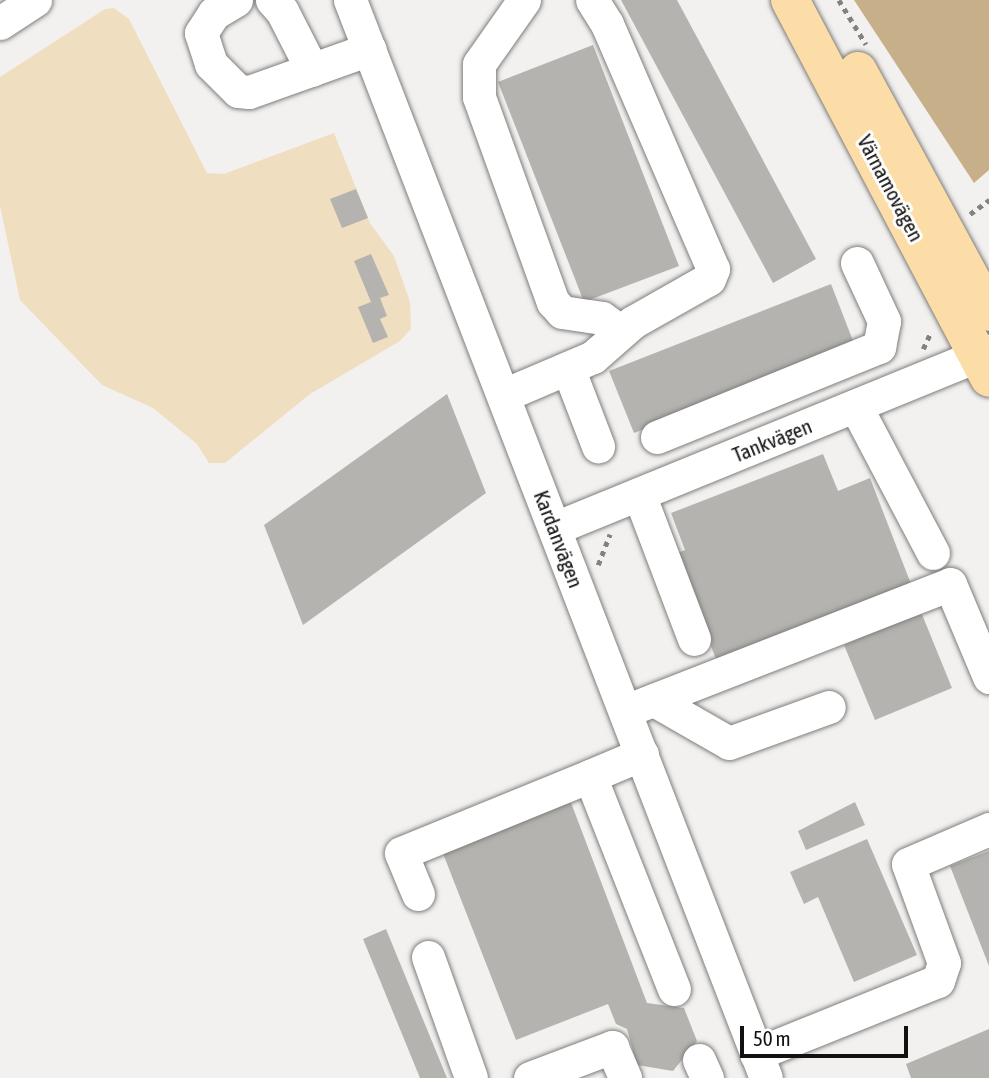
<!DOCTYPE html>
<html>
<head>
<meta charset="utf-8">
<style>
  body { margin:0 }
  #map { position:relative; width:989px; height:1078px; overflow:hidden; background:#f3f1ef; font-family:"Asap Condensed",sans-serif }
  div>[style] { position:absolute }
  .green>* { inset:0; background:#f0dec1 }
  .forest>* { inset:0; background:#c7af89 }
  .building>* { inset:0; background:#b4b3b0 }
  .path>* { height:4.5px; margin-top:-2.25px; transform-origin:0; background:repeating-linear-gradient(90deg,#848281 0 5px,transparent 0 10px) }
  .roads { filter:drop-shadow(0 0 2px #7f7e7b) drop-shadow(0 0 2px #7f7e7b) }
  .minor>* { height:33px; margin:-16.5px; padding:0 16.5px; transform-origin:16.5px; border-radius:16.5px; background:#fff }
  .major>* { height:38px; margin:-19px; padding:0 19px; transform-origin:19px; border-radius:19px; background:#fddda7 }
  span { translate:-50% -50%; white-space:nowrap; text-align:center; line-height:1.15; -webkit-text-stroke:6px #fff; paint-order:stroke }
  .street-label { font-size:21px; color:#121110 }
  .scale { position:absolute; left:740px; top:1026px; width:168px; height:32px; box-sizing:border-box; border:4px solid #121110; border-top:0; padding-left:9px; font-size:21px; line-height:24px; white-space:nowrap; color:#121110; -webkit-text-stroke:5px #fff; paint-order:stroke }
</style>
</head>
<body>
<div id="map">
  <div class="green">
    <div style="clip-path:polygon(114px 8px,129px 19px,207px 173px,224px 174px,334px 133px,370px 223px,394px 256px,410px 302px,411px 329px,400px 341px,310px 394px,225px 463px,209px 463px,197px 444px,153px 408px,102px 385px,20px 300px,0 206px,0 77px,105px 9px)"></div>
  </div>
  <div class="forest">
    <div style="clip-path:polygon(854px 0,989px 0,989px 170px,974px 183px)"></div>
  </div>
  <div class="building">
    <div style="clip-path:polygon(621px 0,677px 0,816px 259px,773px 283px)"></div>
    <div style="clip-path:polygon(593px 45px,679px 266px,584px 302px,498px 82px)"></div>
    <div style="clip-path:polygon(356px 189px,368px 218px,342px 228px,330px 199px)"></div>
    <div style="clip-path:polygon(371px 254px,389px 295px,380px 298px,387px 316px,380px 319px,388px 337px,373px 343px,358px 307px,371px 302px,354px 261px)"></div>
    <div style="clip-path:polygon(831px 284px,855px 346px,634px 433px,609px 371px)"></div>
    <div style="clip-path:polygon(447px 394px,486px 493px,303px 625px,264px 525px)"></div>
    <div style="clip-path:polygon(823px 454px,838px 491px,870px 478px,911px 584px,716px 659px,675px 554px,685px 550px,671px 513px)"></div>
    <div style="clip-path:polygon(921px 612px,952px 688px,875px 720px,844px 645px)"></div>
    <div style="clip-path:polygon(570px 800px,647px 1003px,684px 1008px,697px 1041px,673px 1071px,637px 1065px,627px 1029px,616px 1024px,608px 1004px,516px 1040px,442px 851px)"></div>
    <div style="clip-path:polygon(855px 802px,865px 825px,806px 850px,798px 831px)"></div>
    <div style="clip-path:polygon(867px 839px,917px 955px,854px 982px,818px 897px,804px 904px,790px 872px)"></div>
    <div style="clip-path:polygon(989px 851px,989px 966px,950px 866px)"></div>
    <div style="clip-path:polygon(386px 929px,447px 1078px,420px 1078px,363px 939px)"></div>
    <div style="clip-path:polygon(989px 1029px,989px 1078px,911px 1078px,906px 1064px)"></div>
  </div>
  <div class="path">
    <div style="left:839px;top:0;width:52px;rotate:58.5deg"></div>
    <div style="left:970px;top:214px;width:24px;rotate:-36deg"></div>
    <div style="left:923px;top:349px;width:19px;rotate:-65deg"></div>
    <div style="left:598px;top:565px;width:33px;rotate:-69deg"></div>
  </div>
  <div class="roads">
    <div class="minor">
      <div style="left:236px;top:0;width:26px;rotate:149deg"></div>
      <div style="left:214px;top:13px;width:24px;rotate:123deg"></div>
      <div style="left:201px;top:33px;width:33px;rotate:72deg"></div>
      <div style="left:211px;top:64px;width:38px;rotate:45deg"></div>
      <div style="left:238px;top:91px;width:11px;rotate:5deg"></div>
      <div style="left:249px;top:92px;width:128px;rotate:-19.6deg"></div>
      <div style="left:272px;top:0;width:15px;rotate:48deg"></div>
      <div style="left:282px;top:11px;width:66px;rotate:63deg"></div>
      <div style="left:350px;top:0;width:1155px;rotate:68.9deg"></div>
      <div style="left:524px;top:0;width:78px;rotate:125.1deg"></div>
      <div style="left:479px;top:64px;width:33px;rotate:90deg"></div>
      <div style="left:479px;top:97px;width:218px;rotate:70.2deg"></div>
      <div style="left:553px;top:302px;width:13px;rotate:48deg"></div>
      <div style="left:562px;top:312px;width:40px;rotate:8.5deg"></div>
      <div style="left:602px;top:318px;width:22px;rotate:36deg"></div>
      <div style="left:0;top:23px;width:42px;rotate:-33.3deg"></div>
      <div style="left:568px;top:368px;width:84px;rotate:69deg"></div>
      <div style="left:504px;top:395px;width:97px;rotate:-23.1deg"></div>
      <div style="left:593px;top:357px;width:53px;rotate:-41.2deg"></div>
      <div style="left:633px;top:322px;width:87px;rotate:-29.5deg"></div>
      <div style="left:709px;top:279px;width:11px;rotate:-68deg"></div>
      <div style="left:713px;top:269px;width:267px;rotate:-113.4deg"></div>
      <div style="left:607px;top:24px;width:28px;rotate:-122deg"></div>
      <div style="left:856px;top:407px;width:165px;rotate:62.2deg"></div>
      <div style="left:657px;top:437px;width:240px;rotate:-22.1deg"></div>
      <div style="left:879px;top:347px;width:26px;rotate:-79deg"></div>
      <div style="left:884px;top:321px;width:64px;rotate:-115deg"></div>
      <div style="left:639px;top:494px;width:155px;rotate:69.2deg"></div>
      <div style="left:555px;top:528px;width:469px;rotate:-22.2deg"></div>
      <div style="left:654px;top:700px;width:86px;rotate:29.8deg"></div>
      <div style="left:729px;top:743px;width:106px;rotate:-19.8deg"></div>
      <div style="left:625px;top:711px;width:349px;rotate:-21.3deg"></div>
      <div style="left:950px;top:584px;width:101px;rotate:67.2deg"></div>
      <div style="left:642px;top:754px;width:56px;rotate:157.1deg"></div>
      <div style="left:590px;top:776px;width:229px;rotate:68.5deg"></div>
      <div style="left:418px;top:894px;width:44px;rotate:-112.5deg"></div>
      <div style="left:401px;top:853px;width:204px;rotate:-22.2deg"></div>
      <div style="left:428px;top:957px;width:128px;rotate:70.4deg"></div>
      <div style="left:756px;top:1054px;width:196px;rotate:-21.9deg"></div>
      <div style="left:938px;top:981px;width:19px;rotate:-72deg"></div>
      <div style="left:944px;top:963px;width:105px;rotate:-110deg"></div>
      <div style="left:908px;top:864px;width:88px;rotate:-23.4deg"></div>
      <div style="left:699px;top:1060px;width:20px;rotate:66deg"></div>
      <div style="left:530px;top:1078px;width:88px;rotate:-20.7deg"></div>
      <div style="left:612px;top:1047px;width:34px;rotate:67deg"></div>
    </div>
    <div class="major">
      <div style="left:790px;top:0;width:427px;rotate:62.2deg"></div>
      <div style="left:858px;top:71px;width:274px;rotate:61.5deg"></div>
    </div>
  </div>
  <div class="street-label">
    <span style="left:891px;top:188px;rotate:62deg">Värnamovägen</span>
    <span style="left:772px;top:440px;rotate:-22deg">Tankvägen</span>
    <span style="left:559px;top:539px;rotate:69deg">Kardanvägen</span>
  </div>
  <div class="scale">50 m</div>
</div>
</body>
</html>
